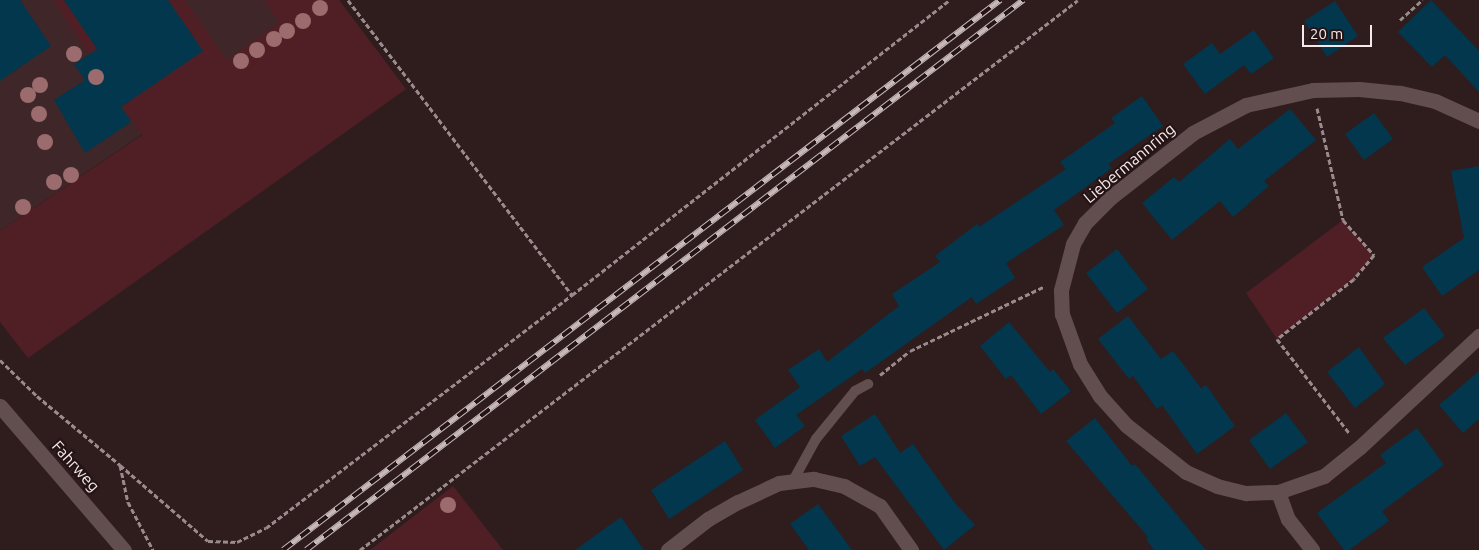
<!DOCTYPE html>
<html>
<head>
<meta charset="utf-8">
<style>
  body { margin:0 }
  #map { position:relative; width:1479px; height:550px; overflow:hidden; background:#2f1d1e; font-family:Ubuntu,sans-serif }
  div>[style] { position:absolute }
  .built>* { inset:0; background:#3f2628 }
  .green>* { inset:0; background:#501f25 }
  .building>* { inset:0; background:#02374d }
  .path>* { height:3px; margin-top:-1.5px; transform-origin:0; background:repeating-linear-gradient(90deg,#998a8b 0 5px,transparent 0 7.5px) }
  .service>* { height:10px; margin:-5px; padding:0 5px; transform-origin:5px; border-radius:5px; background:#634e4f }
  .minor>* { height:15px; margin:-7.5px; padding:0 7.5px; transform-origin:7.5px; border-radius:7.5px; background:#634e4f }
  .tertiary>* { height:15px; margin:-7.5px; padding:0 7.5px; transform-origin:7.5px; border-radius:7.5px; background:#634e4f }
  .rail>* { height:5.5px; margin-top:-2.75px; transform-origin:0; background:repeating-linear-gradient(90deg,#251415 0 11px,#c7b9ba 0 22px); box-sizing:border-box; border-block:1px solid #c7b9ba }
  .trees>* { width:16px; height:16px; margin:-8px; border-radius:50%; background:#9b6b6d }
  span { translate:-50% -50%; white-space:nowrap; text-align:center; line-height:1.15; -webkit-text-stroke:4.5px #251415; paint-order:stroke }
  .street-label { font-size:16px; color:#f6e9ea }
  .scale { position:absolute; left:1302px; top:25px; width:70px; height:22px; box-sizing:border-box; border:2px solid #f6e9ea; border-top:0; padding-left:6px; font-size:15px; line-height:18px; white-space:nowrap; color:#f6e9ea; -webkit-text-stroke:4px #251415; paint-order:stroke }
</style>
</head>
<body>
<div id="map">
  <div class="built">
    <div style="clip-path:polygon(0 0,339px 0,0 231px)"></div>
  </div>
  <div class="green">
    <div style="clip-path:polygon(53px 0,64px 0,203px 51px,168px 0,185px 0,227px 60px,279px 23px,264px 0,339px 0,406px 89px,28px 358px,0 322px,0 231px,142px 135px)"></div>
    <div style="clip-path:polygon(1343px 220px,1374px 255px,1354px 279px,1277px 339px,1246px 293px)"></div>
    <div style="clip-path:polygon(453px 486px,503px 550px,370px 550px)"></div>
  </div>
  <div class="building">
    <div style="clip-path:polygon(0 0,20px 0,51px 46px,0 81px)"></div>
    <div style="clip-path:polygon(64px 0,168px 0,203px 51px,121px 107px,131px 122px,85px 153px,54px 100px,85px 80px,74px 64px,97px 49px)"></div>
    <div style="clip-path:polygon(1431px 0,1479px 51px,1479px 92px,1445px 55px,1432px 67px,1398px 32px)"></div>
    <div style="clip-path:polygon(1335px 1px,1358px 36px,1327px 57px,1304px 21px)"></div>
    <div style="clip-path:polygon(1254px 30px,1274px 58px,1251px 74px,1244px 65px,1205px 94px,1183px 64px,1212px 43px,1220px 54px)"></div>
    <div style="clip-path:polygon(1142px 96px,1163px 126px,1108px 164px,1112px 168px,1054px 210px,1064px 225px,1006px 263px,1015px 278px,976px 304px,972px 297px,865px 373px,862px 369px,796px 415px,805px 426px,775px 448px,755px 420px,800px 387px,788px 370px,819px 349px,827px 362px,899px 306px,892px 294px,940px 262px,935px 256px,977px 224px,979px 227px,1066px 169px,1060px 162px,1115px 123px,1111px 118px)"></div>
    <div style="clip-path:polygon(1290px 109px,1316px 140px,1264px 181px,1269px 186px,1233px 217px,1220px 201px,1172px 240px,1142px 203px,1174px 177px,1179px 182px,1230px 139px,1238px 149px)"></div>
    <div style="clip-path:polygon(1374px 113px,1393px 139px,1364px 160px,1345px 134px)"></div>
    <div style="clip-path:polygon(1479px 166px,1479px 270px,1442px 296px,1422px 267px,1464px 238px,1451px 171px)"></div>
    <div style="clip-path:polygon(1117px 249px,1148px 289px,1117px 313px,1086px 273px)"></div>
    <div style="clip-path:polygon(1424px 308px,1445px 336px,1405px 365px,1383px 338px)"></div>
    <div style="clip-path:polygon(1128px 316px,1161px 359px,1173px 351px,1201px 388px,1206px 385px,1235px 426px,1197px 454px,1162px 405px,1157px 409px,1133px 376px,1129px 379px,1098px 339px)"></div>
    <div style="clip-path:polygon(1009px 322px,1050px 372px,1053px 369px,1071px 391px,1041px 414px,1011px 375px,1006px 379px,980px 346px)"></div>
    <div style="clip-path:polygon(1359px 347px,1385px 384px,1355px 408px,1327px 372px)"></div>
    <div style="clip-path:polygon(1479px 371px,1479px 419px,1463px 433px,1439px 405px)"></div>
    <div style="clip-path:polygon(1286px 413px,1308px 442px,1270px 469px,1249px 440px)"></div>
    <div style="clip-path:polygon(875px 414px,900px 453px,913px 444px,955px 503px,975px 525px,944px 550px,875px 457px,860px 466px,841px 436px)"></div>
    <div style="clip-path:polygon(1095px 418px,1132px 466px,1135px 464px,1206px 550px,1154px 550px,1146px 539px,1148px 537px,1066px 441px)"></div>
    <div style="clip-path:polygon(1417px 428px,1444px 465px,1382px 511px,1389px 521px,1349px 550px,1344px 550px,1317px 513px,1386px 463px,1380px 455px)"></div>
    <div style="clip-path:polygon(725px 441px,743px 470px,669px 519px,651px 490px)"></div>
    <div style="clip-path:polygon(818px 504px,852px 550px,809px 550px,790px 524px)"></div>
    <div style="clip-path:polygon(621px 517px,644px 550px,575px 550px)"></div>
  </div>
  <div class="path">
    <div style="left:348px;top:0;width:370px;rotate:52.8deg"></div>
    <div style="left:1400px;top:20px;width:30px;rotate:-42deg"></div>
    <div style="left:1317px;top:108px;width:115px;rotate:76.9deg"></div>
    <div style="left:1343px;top:220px;width:47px;rotate:48.5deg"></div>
    <div style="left:1374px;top:255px;width:31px;rotate:130deg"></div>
    <div style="left:1354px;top:279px;width:98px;rotate:142.1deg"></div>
    <div style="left:1277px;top:339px;width:118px;rotate:52.5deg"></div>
    <div style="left:0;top:360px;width:52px;rotate:44.2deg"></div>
    <div style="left:37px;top:396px;width:108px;rotate:39.7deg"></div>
    <div style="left:120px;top:465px;width:38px;rotate:78deg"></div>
    <div style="left:128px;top:502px;width:54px;rotate:62.5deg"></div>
    <div style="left:880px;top:375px;width:38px;rotate:-39deg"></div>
    <div style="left:910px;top:351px;width:148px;rotate:-25.7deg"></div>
    <div style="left:120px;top:465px;width:116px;rotate:40.8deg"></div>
    <div style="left:208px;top:541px;width:29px;rotate:2deg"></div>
    <div style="left:237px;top:542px;width:32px;rotate:-26deg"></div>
    <div style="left:266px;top:528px;width:385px;rotate:-37.3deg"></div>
    <div style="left:572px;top:295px;width:479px;rotate:-38deg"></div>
    <div style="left:360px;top:550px;width:904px;rotate:-37.45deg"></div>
  </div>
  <div class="service">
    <div style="left:794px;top:479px;width:46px;rotate:-61.2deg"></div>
    <div style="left:816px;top:439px;width:62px;rotate:-50.9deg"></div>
    <div style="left:855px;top:391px;width:15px;rotate:-28deg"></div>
  </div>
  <div class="minor">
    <div style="left:1479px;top:121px;width:48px;rotate:-155.6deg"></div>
    <div style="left:1435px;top:101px;width:37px;rotate:-167deg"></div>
    <div style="left:1399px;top:93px;width:40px;rotate:-174.3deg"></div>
    <div style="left:1359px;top:89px;width:46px;rotate:178.8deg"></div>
    <div style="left:1313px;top:90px;width:69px;rotate:167.4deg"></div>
    <div style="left:1246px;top:105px;width:60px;rotate:152.2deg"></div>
    <div style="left:1193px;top:133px;width:104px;rotate:142deg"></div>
    <div style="left:1111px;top:197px;width:37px;rotate:135deg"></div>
    <div style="left:1085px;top:223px;width:24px;rotate:120deg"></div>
    <div style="left:1073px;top:244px;width:48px;rotate:104.6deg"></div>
    <div style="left:1061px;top:290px;width:24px;rotate:88deg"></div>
    <div style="left:1062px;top:314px;width:53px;rotate:70.2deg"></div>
    <div style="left:1080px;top:364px;width:38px;rotate:58deg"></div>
    <div style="left:1100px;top:396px;width:39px;rotate:48deg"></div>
    <div style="left:1126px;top:425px;width:76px;rotate:38.1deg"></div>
    <div style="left:1186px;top:472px;width:34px;rotate:24deg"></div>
    <div style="left:1217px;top:486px;width:30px;rotate:14deg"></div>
    <div style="left:1246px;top:493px;width:32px;rotate:-2deg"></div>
    <div style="left:1278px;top:492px;width:49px;rotate:-19.2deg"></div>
    <div style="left:1324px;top:476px;width:46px;rotate:-38.9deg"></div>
    <div style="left:1360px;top:447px;width:163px;rotate:-43deg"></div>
    <div style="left:1278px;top:492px;width:29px;rotate:70deg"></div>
    <div style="left:1288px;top:519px;width:39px;rotate:52deg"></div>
    <div style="left:668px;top:550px;width:51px;rotate:-37.8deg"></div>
    <div style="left:708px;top:519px;width:34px;rotate:-30deg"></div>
    <div style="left:738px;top:502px;width:45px;rotate:-24.9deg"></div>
    <div style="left:779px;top:483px;width:35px;rotate:-7deg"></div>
    <div style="left:814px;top:479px;width:31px;rotate:13deg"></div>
    <div style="left:844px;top:486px;width:41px;rotate:29.1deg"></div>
    <div style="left:880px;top:506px;width:54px;rotate:54.8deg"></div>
  </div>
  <div class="tertiary">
    <div style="left:0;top:406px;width:190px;rotate:49.3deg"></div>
  </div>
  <div class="rail">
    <div style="left:283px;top:550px;width:904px;rotate:-37.49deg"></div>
    <div style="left:306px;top:550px;width:904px;rotate:-37.49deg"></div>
  </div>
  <div class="trees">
    <div style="left:320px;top:8px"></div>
    <div style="left:303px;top:21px"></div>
    <div style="left:287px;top:31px"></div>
    <div style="left:274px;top:39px"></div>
    <div style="left:257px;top:50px"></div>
    <div style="left:74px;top:54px"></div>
    <div style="left:241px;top:61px"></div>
    <div style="left:96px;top:77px"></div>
    <div style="left:40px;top:85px"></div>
    <div style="left:28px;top:95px"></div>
    <div style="left:39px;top:114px"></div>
    <div style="left:45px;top:142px"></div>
    <div style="left:71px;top:175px"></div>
    <div style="left:54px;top:182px"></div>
    <div style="left:23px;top:207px"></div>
    <div style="left:448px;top:505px"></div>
  </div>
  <div class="street-label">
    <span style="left:1129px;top:163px;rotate:-40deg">Liebermannring</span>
    <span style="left:76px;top:466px;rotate:48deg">Fahrweg</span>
  </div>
  <div class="scale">20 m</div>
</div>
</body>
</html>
